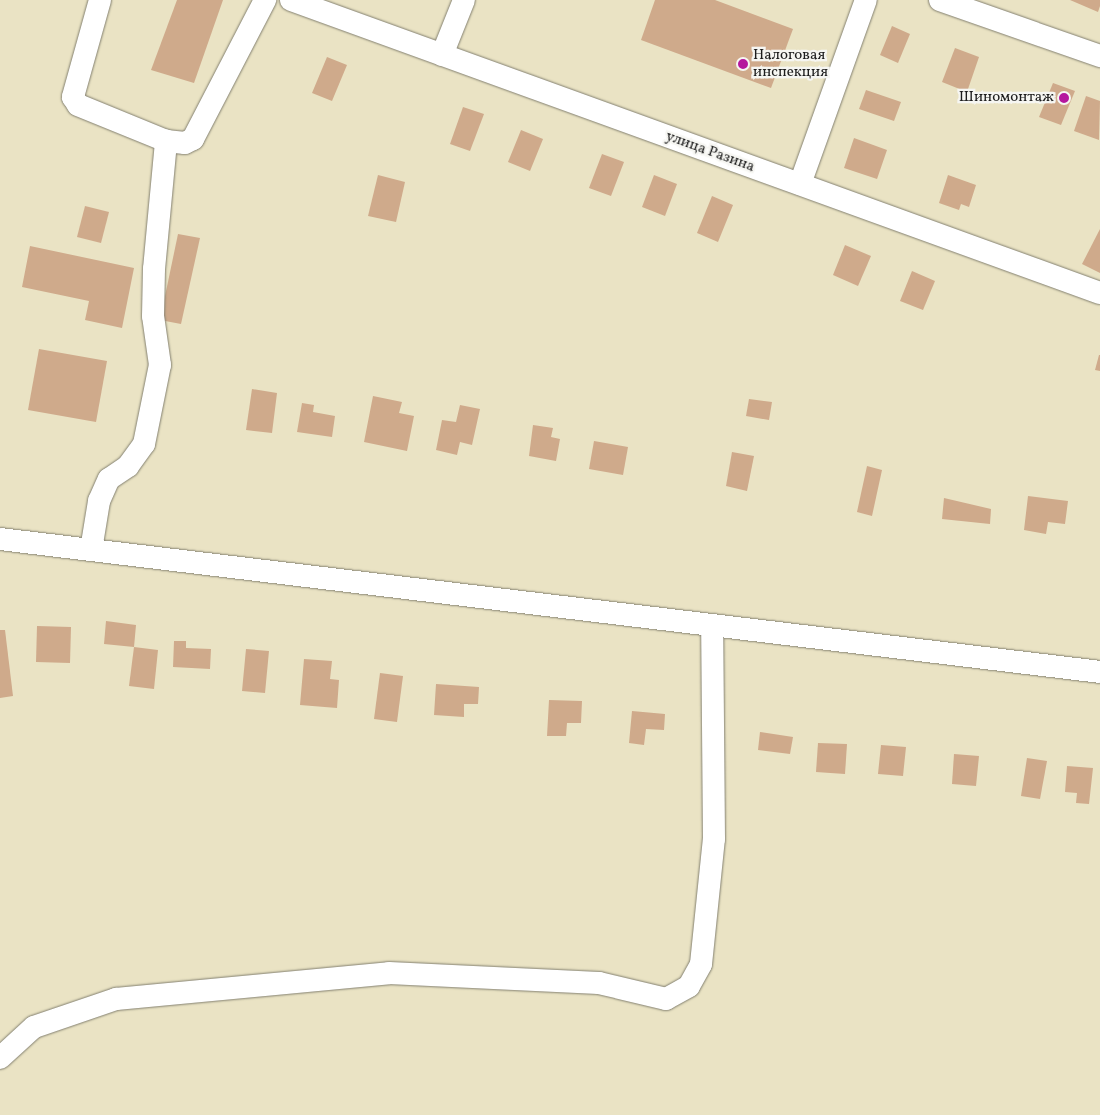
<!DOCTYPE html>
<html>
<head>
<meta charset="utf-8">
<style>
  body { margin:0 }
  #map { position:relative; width:1100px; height:1115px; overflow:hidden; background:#eae3c4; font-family:Vollkorn,serif }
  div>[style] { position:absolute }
  .building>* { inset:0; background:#cfaa8b }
  .roads { filter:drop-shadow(0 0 1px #838070) drop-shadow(0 0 1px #838070) }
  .minor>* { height:22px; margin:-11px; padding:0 11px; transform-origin:11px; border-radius:11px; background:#fff }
  .dots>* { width:14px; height:14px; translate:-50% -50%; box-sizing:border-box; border:2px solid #f6f6f2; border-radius:50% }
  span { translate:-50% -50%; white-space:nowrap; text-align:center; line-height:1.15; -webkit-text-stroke:4.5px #f6f6f2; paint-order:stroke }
  .poi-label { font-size:15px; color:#1c1c1c }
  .left { translate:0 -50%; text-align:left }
  .right { translate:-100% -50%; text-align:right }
  .street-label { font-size:15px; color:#1c1c1c }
</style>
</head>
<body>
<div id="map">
  <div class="building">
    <div style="clip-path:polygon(177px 0,223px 0,194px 83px,151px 70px)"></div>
    <div style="clip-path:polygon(655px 0,715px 0,793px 29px,771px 88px,641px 40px)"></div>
    <div style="clip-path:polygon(1070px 0,1100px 0,1100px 6px,1098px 12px)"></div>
    <div style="clip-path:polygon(892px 26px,910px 34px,898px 63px,880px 55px)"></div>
    <div style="clip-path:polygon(955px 48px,979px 57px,967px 92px,942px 82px)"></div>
    <div style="clip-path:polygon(327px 57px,347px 65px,332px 101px,312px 93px)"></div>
    <div style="clip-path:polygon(1053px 83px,1075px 91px,1061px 125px,1039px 117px)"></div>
    <div style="clip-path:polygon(866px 90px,901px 102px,894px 121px,859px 109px)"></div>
    <div style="clip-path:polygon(1086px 96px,1100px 101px,1099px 140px,1074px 131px)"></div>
    <div style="clip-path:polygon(463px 107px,484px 114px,470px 151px,450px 144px)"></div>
    <div style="clip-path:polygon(521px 130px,543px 139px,530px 171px,508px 162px)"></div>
    <div style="clip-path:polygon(854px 138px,887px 150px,877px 179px,844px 168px)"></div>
    <div style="clip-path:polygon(602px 154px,624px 162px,611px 196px,589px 188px)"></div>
    <div style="clip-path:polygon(378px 175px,405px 182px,396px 222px,368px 216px)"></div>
    <div style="clip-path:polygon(654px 175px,677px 184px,665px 216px,642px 207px)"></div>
    <div style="clip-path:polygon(948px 175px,976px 185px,969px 207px,961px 204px,959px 210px,939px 203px)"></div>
    <div style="clip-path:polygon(712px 196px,733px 205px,718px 242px,697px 233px)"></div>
    <div style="clip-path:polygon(85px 206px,109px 212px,101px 243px,77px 237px)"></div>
    <div style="clip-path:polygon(1100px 229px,1100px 273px,1082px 264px)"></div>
    <div style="clip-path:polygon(178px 234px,200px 238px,181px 324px,160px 320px)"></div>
    <div style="clip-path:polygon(845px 245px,871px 256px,858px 286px,833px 275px)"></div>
    <div style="clip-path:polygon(30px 246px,134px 268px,122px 328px,85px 320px,89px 301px,22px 287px)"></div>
    <div style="clip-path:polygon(912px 271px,935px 281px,923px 310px,900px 301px)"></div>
    <div style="clip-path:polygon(39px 349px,107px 361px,96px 422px,28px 410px)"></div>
    <div style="clip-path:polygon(1099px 355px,1100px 355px,1100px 371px,1095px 370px)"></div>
    <div style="clip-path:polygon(252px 389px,277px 393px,272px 433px,246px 430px)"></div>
    <div style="clip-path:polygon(373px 396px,402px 402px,399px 413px,414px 416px,407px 451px,364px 442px)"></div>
    <div style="clip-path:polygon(749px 399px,772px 402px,769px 420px,746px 416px)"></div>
    <div style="clip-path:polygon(302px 403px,314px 405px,313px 412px,335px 416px,332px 437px,297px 432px)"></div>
    <div style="clip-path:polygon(460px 405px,480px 409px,472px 445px,460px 442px,457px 455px,436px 450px,442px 420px,456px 422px)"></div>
    <div style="clip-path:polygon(533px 425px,553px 428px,551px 437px,560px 439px,556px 461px,529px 456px)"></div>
    <div style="clip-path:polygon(594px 441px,628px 447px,623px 475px,589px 469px)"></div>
    <div style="clip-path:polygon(732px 452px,754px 456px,747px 491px,726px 486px)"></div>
    <div style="clip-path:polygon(867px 466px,882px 470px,872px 516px,857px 512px)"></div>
    <div style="clip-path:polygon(1028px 496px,1068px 501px,1065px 524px,1048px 522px,1046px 534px,1024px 530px)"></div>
    <div style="clip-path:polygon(944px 498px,991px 509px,990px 524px,942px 519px)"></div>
    <div style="clip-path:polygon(106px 621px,136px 625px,134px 647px,104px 644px)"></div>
    <div style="clip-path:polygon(37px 626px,71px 627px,70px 663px,36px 662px)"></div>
    <div style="clip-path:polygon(0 630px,5px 630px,13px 696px,0 698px)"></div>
    <div style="clip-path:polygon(174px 641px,186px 641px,186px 648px,211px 649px,210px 669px,173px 667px)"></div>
    <div style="clip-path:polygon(134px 647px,158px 650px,154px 689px,129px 686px)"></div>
    <div style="clip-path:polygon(246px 649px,269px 651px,265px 693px,242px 691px)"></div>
    <div style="clip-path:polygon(304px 659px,332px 661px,330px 679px,339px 680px,337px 708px,300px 705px)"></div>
    <div style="clip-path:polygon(380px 673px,403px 676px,397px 722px,374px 719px)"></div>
    <div style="clip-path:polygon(436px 684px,479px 687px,478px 704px,464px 704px,464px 717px,434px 715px)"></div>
    <div style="clip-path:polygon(549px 700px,582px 701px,581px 723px,567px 723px,566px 736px,547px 736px)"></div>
    <div style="clip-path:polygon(632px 711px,665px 714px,664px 730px,646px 729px,644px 745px,629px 743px)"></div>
    <div style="clip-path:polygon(760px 732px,793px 737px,790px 754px,758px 750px)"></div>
    <div style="clip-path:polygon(818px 743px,847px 744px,845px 774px,816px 772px)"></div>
    <div style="clip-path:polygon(881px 745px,906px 747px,903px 776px,878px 774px)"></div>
    <div style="clip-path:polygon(954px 754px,979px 756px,976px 786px,952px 784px)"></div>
    <div style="clip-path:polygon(1027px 758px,1047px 761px,1040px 799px,1021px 796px)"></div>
    <div style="clip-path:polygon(1067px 766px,1093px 768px,1089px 804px,1076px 803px,1077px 793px,1065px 792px)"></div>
  </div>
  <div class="roads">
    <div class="minor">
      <div style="left:100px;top:0;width:101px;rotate:105.6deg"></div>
      <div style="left:73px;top:97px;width:9px;rotate:58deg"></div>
      <div style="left:78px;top:105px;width:95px;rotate:22.2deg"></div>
      <div style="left:166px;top:141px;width:19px;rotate:6deg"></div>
      <div style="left:185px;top:143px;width:9px;rotate:-27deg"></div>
      <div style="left:193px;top:139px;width:157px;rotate:-62.6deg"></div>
      <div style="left:291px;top:0;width:860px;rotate:19.91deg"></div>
      <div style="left:940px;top:0;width:170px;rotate:19.3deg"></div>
      <div style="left:442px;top:55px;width:59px;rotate:-68.2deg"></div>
      <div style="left:800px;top:184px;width:195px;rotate:-70.3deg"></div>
      <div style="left:0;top:539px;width:1108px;rotate:6.89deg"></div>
      <div style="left:91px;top:550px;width:50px;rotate:-80.7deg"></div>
      <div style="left:99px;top:501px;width:24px;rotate:-66deg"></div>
      <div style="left:109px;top:479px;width:23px;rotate:-34deg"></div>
      <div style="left:128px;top:466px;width:27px;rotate:-54deg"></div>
      <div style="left:144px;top:444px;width:81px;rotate:-78.6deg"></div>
      <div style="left:160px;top:365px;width:49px;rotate:-98.1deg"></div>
      <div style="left:153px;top:316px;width:47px;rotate:-88.8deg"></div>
      <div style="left:154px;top:269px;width:129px;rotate:-84.6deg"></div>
      <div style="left:0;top:1058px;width:46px;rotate:-42.4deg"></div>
      <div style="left:34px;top:1027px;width:87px;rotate:-18.9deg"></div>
      <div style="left:116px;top:999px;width:274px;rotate:-5.4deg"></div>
      <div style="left:389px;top:973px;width:210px;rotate:2.7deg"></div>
      <div style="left:599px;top:983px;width:69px;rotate:13.4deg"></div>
      <div style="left:666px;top:999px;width:26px;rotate:-29deg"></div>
      <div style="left:689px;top:986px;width:25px;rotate:-61deg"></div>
      <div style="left:701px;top:964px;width:126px;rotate:-84.1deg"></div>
      <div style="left:714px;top:839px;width:212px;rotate:-90.5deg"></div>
    </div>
  </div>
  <div class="dots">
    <div style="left:743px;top:64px;background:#b5179e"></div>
    <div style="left:1064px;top:98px;background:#b5179e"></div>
  </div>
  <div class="poi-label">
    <span class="left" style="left:753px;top:64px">Налоговая<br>инспекция</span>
    <span class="right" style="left:1054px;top:98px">Шиномонтаж</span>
  </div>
  <div class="street-label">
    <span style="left:710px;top:152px;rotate:20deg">улица Разина</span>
  </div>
</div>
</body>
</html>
